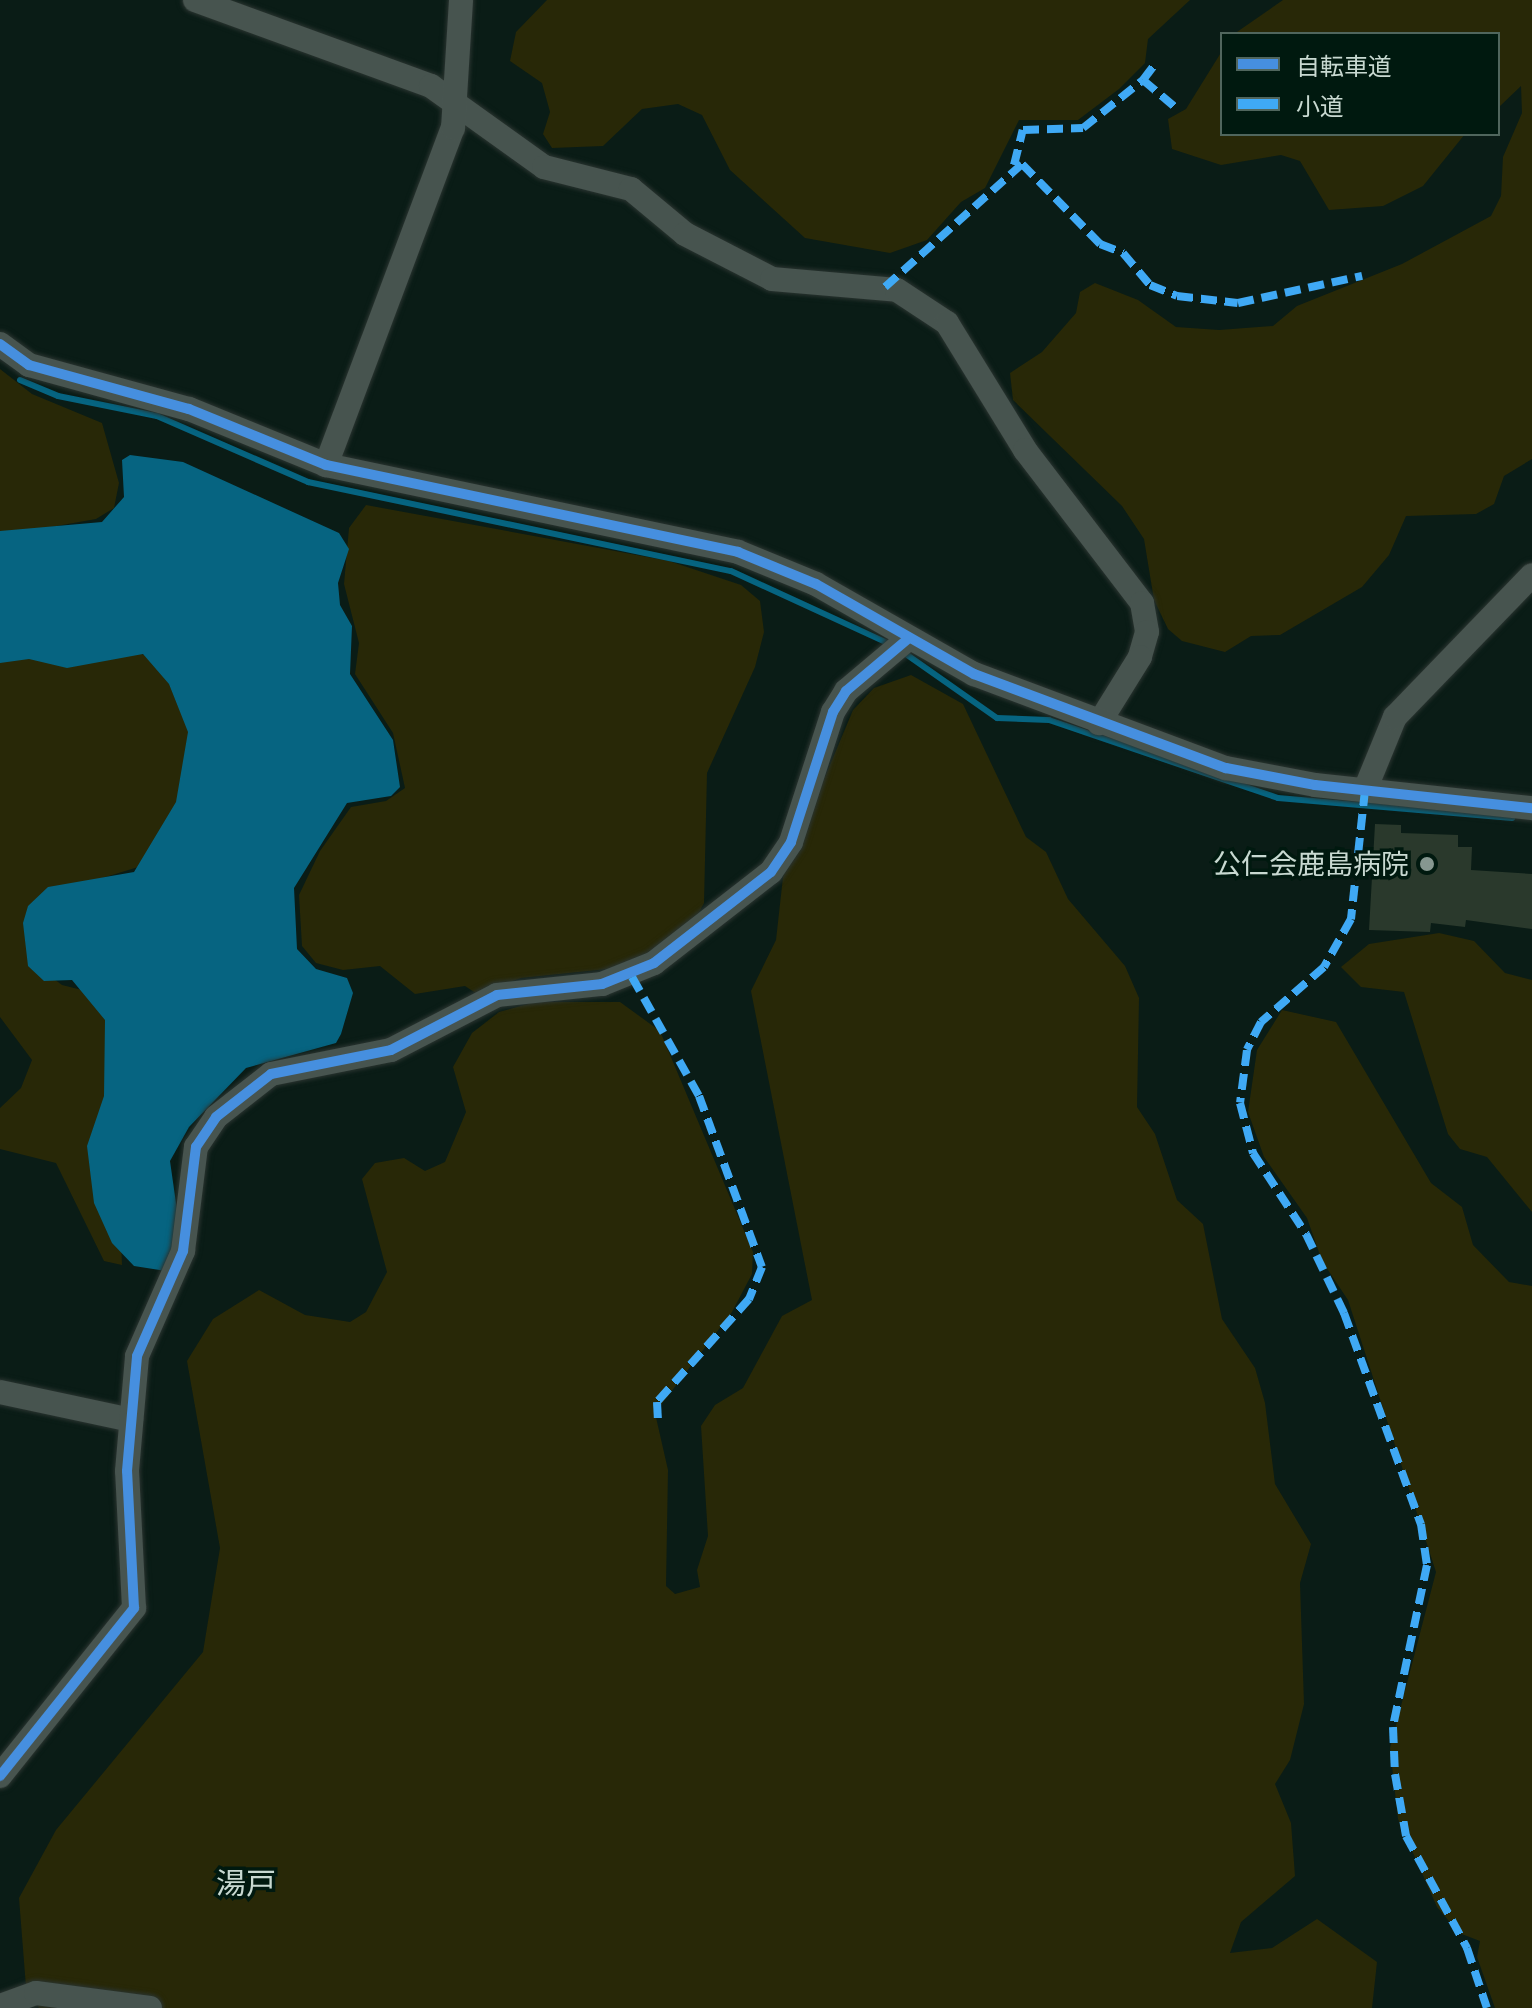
<!DOCTYPE html>
<html>
<head>
<meta charset="utf-8">
<style>
  body { margin:0 }
  #map { position:relative; width:1532px; height:2008px; overflow:hidden; background:#0a1c16; font-family:Figtree,"Noto Sans JP",sans-serif }
  div>[style] { position:absolute }
  .green>* { inset:0; background:#282807 }
  .water>* { inset:0; background:#066481 }
  .stream>* { height:6px; margin:-3px; padding:0 3px; transform-origin:3px; border-radius:3px; background:#066481 }
  .building>* { inset:0; background:#2a392c }
  .roads { filter:drop-shadow(0 0 2px #2a3430) drop-shadow(0 0 2px #2a3430) }
  .minor>* { height:24px; margin:-12px; padding:0 12px; transform-origin:12px; border-radius:12px; background:#47544f }
  .quiet>* { height:8px; margin-top:-4px; transform-origin:0; background:repeating-linear-gradient(90deg,#3fa9f5 0 16px,transparent 0 24px) }
  .cycleway>* { height:10px; margin:-5px; padding:0 5px; transform-origin:5px; border-radius:5px; background:#468fdf }
  .dots>* { width:22px; height:22px; translate:-50% -50%; box-sizing:border-box; border:4px solid #00190f; border-radius:50% }
  span { translate:-50% -50%; white-space:nowrap; text-align:center; line-height:1.15; -webkit-text-stroke:7px #00190f; paint-order:stroke }
  .poi-label { font-size:28px; color:#c8d9d1 }
  .right { translate:-100% -50%; text-align:right }
  .neighbourhood-label { font-size:30px; color:#c8d9d1 }
  .legend { position:absolute; left:1220px; top:32px; width:280px; height:104px; box-sizing:border-box; background:#00190f; border:2px solid #50665d; margin:0; padding:10px 14px; list-style:none; font-size:24px; color:#c8d9d1 }
  .legend li { display:flex; align-items:center; gap:16px; height:40px }
  .legend b { width:40px; border:2px solid #50665d }
</style>
</head>
<body>
<div id="map">
  <div class="green">
    <div style="clip-path:polygon(547px 0,1190px 0,1148px 39px,1145px 63px,1119px 89px,1078px 120px,1019px 120px,985px 188px,961px 202px,927px 240px,890px 253px,805px 238px,730px 170px,702px 115px,678px 104px,642px 109px,603px 146px,552px 148px,543px 134px,550px 112px,542px 83px,510px 61px,516px 32px)"></div>
    <div style="clip-path:polygon(1283px 0,1532px 0,1532px 459px,1504px 476px,1494px 504px,1476px 514px,1406px 516px,1389px 555px,1362px 587px,1280px 635px,1251px 636px,1225px 652px,1182px 641px,1168px 629px,1154px 600px,1144px 539px,1122px 506px,1013px 400px,1010px 373px,1042px 352px,1076px 313px,1080px 292px,1095px 283px,1138px 300px,1176px 327px,1219px 330px,1273px 326px,1297px 306px,1402px 264px,1491px 216px,1501px 196px,1503px 157px,1522px 113px,1521px 86px,1498px 108px,1498px 34px,1234px 34px)"></div>
    <div style="clip-path:polygon(1222px 51px,1222px 134px,1465px 134px,1423px 186px,1383px 206px,1329px 210px,1300px 161px,1281px 155px,1221px 165px,1172px 149px,1168px 119px,1186px 109px)"></div>
    <div style="clip-path:polygon(0 369px,32px 394px,102px 423px,119px 483px,114px 508px,96px 519px,0 536px)"></div>
    <div style="clip-path:polygon(366px 505px,669px 561px,741px 585px,760px 601px,764px 632px,755px 667px,707px 773px,704px 903px,695px 920px,636px 966px,521px 978px,477px 994px,465px 986px,415px 994px,380px 966px,343px 970px,316px 963px,302px 946px,299px 895px,320px 851px,351px 807px,386px 801px,405px 788px,393px 733px,355px 674px,359px 643px,344px 584px,349px 528px)"></div>
    <div style="clip-path:polygon(123px 648px,163px 661px,195px 740px,188px 781px,148px 864px,63px 890px,38px 967px,62px 985px,98px 994px,113px 1023px,122px 1265px,104px 1261px,56px 1163px,0 1149px,0 1108px,21px 1088px,32px 1060px,0 1017px,0 659px)"></div>
    <div style="clip-path:polygon(911px 675px,963px 704px,1026px 837px,1046px 852px,1068px 899px,1125px 966px,1139px 998px,1137px 1107px,1155px 1134px,1177px 1200px,1203px 1224px,1222px 1319px,1255px 1368px,1265px 1403px,1275px 1484px,1311px 1544px,1300px 1583px,1304px 1704px,1290px 1760px,1275px 1784px,1291px 1823px,1295px 1876px,1241px 1922px,1230px 1953px,1272px 1948px,1317px 1919px,1377px 1962px,1372px 2008px,39px 2008px,26px 1987px,19px 1898px,56px 1830px,203px 1652px,220px 1548px,187px 1361px,213px 1319px,259px 1290px,305px 1315px,350px 1322px,366px 1312px,387px 1272px,362px 1179px,375px 1163px,404px 1158px,425px 1171px,445px 1162px,466px 1112px,453px 1067px,472px 1033px,499px 1012px,535px 1002px,620px 1002px,660px 1031px,753px 1252px,752px 1274px,732px 1312px,655px 1413px,668px 1470px,666px 1586px,675px 1594px,700px 1587px,697px 1570px,708px 1536px,701px 1426px,715px 1405px,743px 1388px,782px 1316px,812px 1300px,751px 991px,776px 940px,783px 877px,853px 710px,874px 688px)"></div>
    <div style="clip-path:polygon(1439px 933px,1474px 941px,1505px 973px,1532px 980px,1532px 1212px,1487px 1157px,1460px 1149px,1448px 1134px,1404px 992px,1361px 987px,1341px 967px,1369px 944px)"></div>
    <div style="clip-path:polygon(1282px 1010px,1336px 1022px,1431px 1183px,1462px 1207px,1473px 1245px,1509px 1282px,1532px 1286px,1532px 2008px,1495px 2008px,1477px 1957px,1480px 1941px,1459px 1933px,1437px 1907px,1398px 1819px,1390px 1748px,1436px 1572px,1348px 1300px,1322px 1261px,1307px 1218px,1264px 1157px,1248px 1112px,1257px 1050px)"></div>
  </div>
  <div class="water">
    <div style="clip-path:polygon(130px 455px,183px 462px,339px 533px,349px 549px,338px 583px,340px 605px,352px 626px,350px 674px,393px 740px,400px 787px,391px 796px,347px 803px,294px 888px,297px 949px,316px 969px,347px 978px,353px 993px,341px 1034px,336px 1043px,246px 1068px,189px 1127px,170px 1161px,179px 1224px,166px 1271px,134px 1266px,112px 1243px,94px 1203px,87px 1146px,104px 1096px,105px 1020px,72px 980px,44px 981px,28px 966px,23px 923px,28px 906px,48px 887px,134px 872px,176px 802px,188px 732px,169px 684px,143px 654px,67px 668px,29px 659px,0 663px,0 531px,102px 522px,124px 497px,122px 460px)"></div>
  </div>
  <div class="stream">
    <div style="left:20px;top:380px;width:41px;rotate:22.8deg"></div>
    <div style="left:58px;top:396px;width:101px;rotate:11.4deg"></div>
    <div style="left:157px;top:416px;width:165px;rotate:23.6deg"></div>
    <div style="left:308px;top:482px;width:432px;rotate:11.9deg"></div>
    <div style="left:731px;top:571px;width:175px;rotate:24.7deg"></div>
    <div style="left:903px;top:652px;width:115px;rotate:35.1deg"></div>
    <div style="left:997px;top:718px;width:52px;rotate:2.2deg"></div>
    <div style="left:1049px;top:720px;width:242px;rotate:18.8deg"></div>
    <div style="left:1278px;top:798px;width:235px;rotate:4.9deg"></div>
  </div>
  <div class="building">
    <div style="clip-path:polygon(1375px 824px,1401px 825px,1401px 833px,1458px 835px,1458px 847px,1472px 847px,1471px 870px,1532px 874px,1532px 929px,1466px 920px,1465px 927px,1431px 923px,1430px 932px,1369px 930px)"></div>
  </div>
  <div class="roads">
    <div class="minor">
      <div style="left:195px;top:0;width:251px;rotate:20deg"></div>
      <div style="left:431px;top:86px;width:139px;rotate:35.6deg"></div>
      <div style="left:544px;top:167px;width:90px;rotate:14.2deg"></div>
      <div style="left:631px;top:189px;width:70px;rotate:39.8deg"></div>
      <div style="left:685px;top:234px;width:98px;rotate:27.3deg"></div>
      <div style="left:772px;top:279px;width:125px;rotate:5deg"></div>
      <div style="left:897px;top:290px;width:60px;rotate:33.4deg"></div>
      <div style="left:947px;top:323px;width:149px;rotate:58.4deg"></div>
      <div style="left:1025px;top:450px;width:193px;rotate:52.6deg"></div>
      <div style="left:1142px;top:603px;width:29px;rotate:80deg"></div>
      <div style="left:1147px;top:632px;width:26px;rotate:106deg"></div>
      <div style="left:1140px;top:657px;width:78px;rotate:121.8deg"></div>
      <div style="left:0;top:344px;width:36px;rotate:36deg"></div>
      <div style="left:29px;top:365px;width:166px;rotate:15.4deg"></div>
      <div style="left:189px;top:409px;width:148px;rotate:22.2deg"></div>
      <div style="left:326px;top:465px;width:421px;rotate:11.9deg"></div>
      <div style="left:738px;top:552px;width:84px;rotate:22.3deg"></div>
      <div style="left:816px;top:584px;width:182px;rotate:29.7deg"></div>
      <div style="left:974px;top:674px;width:269px;rotate:20.5deg"></div>
      <div style="left:1226px;top:768px;width:91px;rotate:10.8deg"></div>
      <div style="left:1315px;top:785px;width:218px;rotate:6.1deg"></div>
      <div style="left:326px;top:465px;width:360px;rotate:-69.4deg"></div>
      <div style="left:453px;top:128px;width:128px;rotate:-86.4deg"></div>
      <div style="left:1365px;top:790px;width:79px;rotate:-67.7deg"></div>
      <div style="left:1395px;top:717px;width:197px;rotate:-46deg"></div>
      <div style="left:0;top:1392px;width:134px;rotate:12.1deg"></div>
      <div style="left:0;top:1776px;width:215px;rotate:-51.4deg"></div>
      <div style="left:134px;top:1608px;width:137px;rotate:-92.9deg"></div>
      <div style="left:127px;top:1471px;width:115px;rotate:-85deg"></div>
      <div style="left:137px;top:1356px;width:115px;rotate:-66.3deg"></div>
      <div style="left:183px;top:1251px;width:105px;rotate:-82.9deg"></div>
      <div style="left:196px;top:1147px;width:36px;rotate:-56deg"></div>
      <div style="left:216px;top:1117px;width:70px;rotate:-38deg"></div>
      <div style="left:271px;top:1074px;width:122px;rotate:-11.3deg"></div>
      <div style="left:391px;top:1050px;width:119px;rotate:-27.4deg"></div>
      <div style="left:497px;top:995px;width:106px;rotate:-6deg"></div>
      <div style="left:602px;top:984px;width:56px;rotate:-22deg"></div>
      <div style="left:654px;top:963px;width:148px;rotate:-37.9deg"></div>
      <div style="left:771px;top:872px;width:36px;rotate:-56deg"></div>
      <div style="left:791px;top:842px;width:137px;rotate:-72.1deg"></div>
      <div style="left:833px;top:712px;width:25px;rotate:-58deg"></div>
      <div style="left:846px;top:691px;width:82px;rotate:-40.1deg"></div>
      <div style="left:0;top:2006px;width:38px;rotate:-20deg"></div>
      <div style="left:36px;top:1993px;width:115px;rotate:7.5deg"></div>
    </div>
  </div>
  <div class="quiet">
    <div style="left:1143px;top:80px;width:21px;rotate:-53deg"></div>
    <div style="left:1014px;top:165px;width:36px;rotate:-76deg"></div>
    <div style="left:1023px;top:130px;width:60px;rotate:-1.9deg"></div>
    <div style="left:1083px;top:128px;width:77px;rotate:-38.7deg"></div>
    <div style="left:1143px;top:80px;width:42px;rotate:40.2deg"></div>
    <div style="left:885px;top:287px;width:184px;rotate:-41.9deg"></div>
    <div style="left:1022px;top:164px;width:112px;rotate:45.7deg"></div>
    <div style="left:1100px;top:244px;width:25px;rotate:21deg"></div>
    <div style="left:1123px;top:253px;width:42px;rotate:49.8deg"></div>
    <div style="left:1150px;top:285px;width:29px;rotate:22deg"></div>
    <div style="left:1177px;top:296px;width:61px;rotate:6.5deg"></div>
    <div style="left:1238px;top:303px;width:127px;rotate:-12.3deg"></div>
    <div style="left:1365px;top:790px;width:130px;rotate:96.2deg"></div>
    <div style="left:1351px;top:919px;width:55px;rotate:119.4deg"></div>
    <div style="left:1324px;top:967px;width:84px;rotate:138.9deg"></div>
    <div style="left:1261px;top:1022px;width:31px;rotate:117deg"></div>
    <div style="left:1247px;top:1050px;width:53px;rotate:97.5deg"></div>
    <div style="left:1240px;top:1103px;width:52px;rotate:75.4deg"></div>
    <div style="left:1253px;top:1153px;width:97px;rotate:56.8deg"></div>
    <div style="left:1306px;top:1234px;width:88px;rotate:64.3deg"></div>
    <div style="left:1344px;top:1313px;width:225px;rotate:70deg"></div>
    <div style="left:1421px;top:1524px;width:41px;rotate:81.7deg"></div>
    <div style="left:1427px;top:1565px;width:166px;rotate:101.9deg"></div>
    <div style="left:1393px;top:1727px;width:47px;rotate:87.6deg"></div>
    <div style="left:1395px;top:1774px;width:63px;rotate:79.9deg"></div>
    <div style="left:1406px;top:1836px;width:128px;rotate:61.4deg"></div>
    <div style="left:1467px;top:1948px;width:63px;rotate:71.6deg"></div>
    <div style="left:632px;top:977px;width:137px;rotate:60.6deg"></div>
    <div style="left:699px;top:1096px;width:182px;rotate:69.8deg"></div>
    <div style="left:762px;top:1267px;width:35px;rotate:112deg"></div>
    <div style="left:749px;top:1299px;width:138px;rotate:131.8deg"></div>
    <div style="left:657px;top:1402px;width:20px;rotate:87deg"></div>
  </div>
  <div class="cycleway">
    <div style="left:0;top:344px;width:36px;rotate:36deg"></div>
    <div style="left:29px;top:365px;width:166px;rotate:15.4deg"></div>
    <div style="left:189px;top:409px;width:148px;rotate:22.2deg"></div>
    <div style="left:326px;top:465px;width:421px;rotate:11.9deg"></div>
    <div style="left:738px;top:552px;width:84px;rotate:22.3deg"></div>
    <div style="left:816px;top:584px;width:182px;rotate:29.7deg"></div>
    <div style="left:974px;top:674px;width:269px;rotate:20.5deg"></div>
    <div style="left:1226px;top:768px;width:91px;rotate:10.8deg"></div>
    <div style="left:1315px;top:785px;width:218px;rotate:6.1deg"></div>
    <div style="left:0;top:1776px;width:215px;rotate:-51.4deg"></div>
    <div style="left:134px;top:1608px;width:137px;rotate:-92.9deg"></div>
    <div style="left:127px;top:1471px;width:115px;rotate:-85deg"></div>
    <div style="left:137px;top:1356px;width:115px;rotate:-66.3deg"></div>
    <div style="left:183px;top:1251px;width:105px;rotate:-82.9deg"></div>
    <div style="left:196px;top:1147px;width:36px;rotate:-56deg"></div>
    <div style="left:216px;top:1117px;width:70px;rotate:-38deg"></div>
    <div style="left:271px;top:1074px;width:122px;rotate:-11.3deg"></div>
    <div style="left:391px;top:1050px;width:119px;rotate:-27.4deg"></div>
    <div style="left:497px;top:995px;width:106px;rotate:-6deg"></div>
    <div style="left:602px;top:984px;width:56px;rotate:-22deg"></div>
    <div style="left:654px;top:963px;width:148px;rotate:-37.9deg"></div>
    <div style="left:771px;top:872px;width:36px;rotate:-56deg"></div>
    <div style="left:791px;top:842px;width:137px;rotate:-72.1deg"></div>
    <div style="left:833px;top:712px;width:25px;rotate:-58deg"></div>
    <div style="left:846px;top:691px;width:82px;rotate:-40.1deg"></div>
  </div>
  <div class="dots">
    <div style="left:1427px;top:864px;background:#869790"></div>
  </div>
  <div class="poi-label">
    <span class="right" style="left:1409px;top:864px">公仁会鹿島病院</span>
  </div>
  <div class="neighbourhood-label">
    <span style="left:246px;top:1884px">湯戸</span>
  </div>
  <ul class="legend">
  <li><b style="height:10px;background:#468fdf"></b>自転車道</li>
  <li><b style="height:10px;background:#3fa9f5"></b>小道</li>
  </ul>
</div>
</body>
</html>
